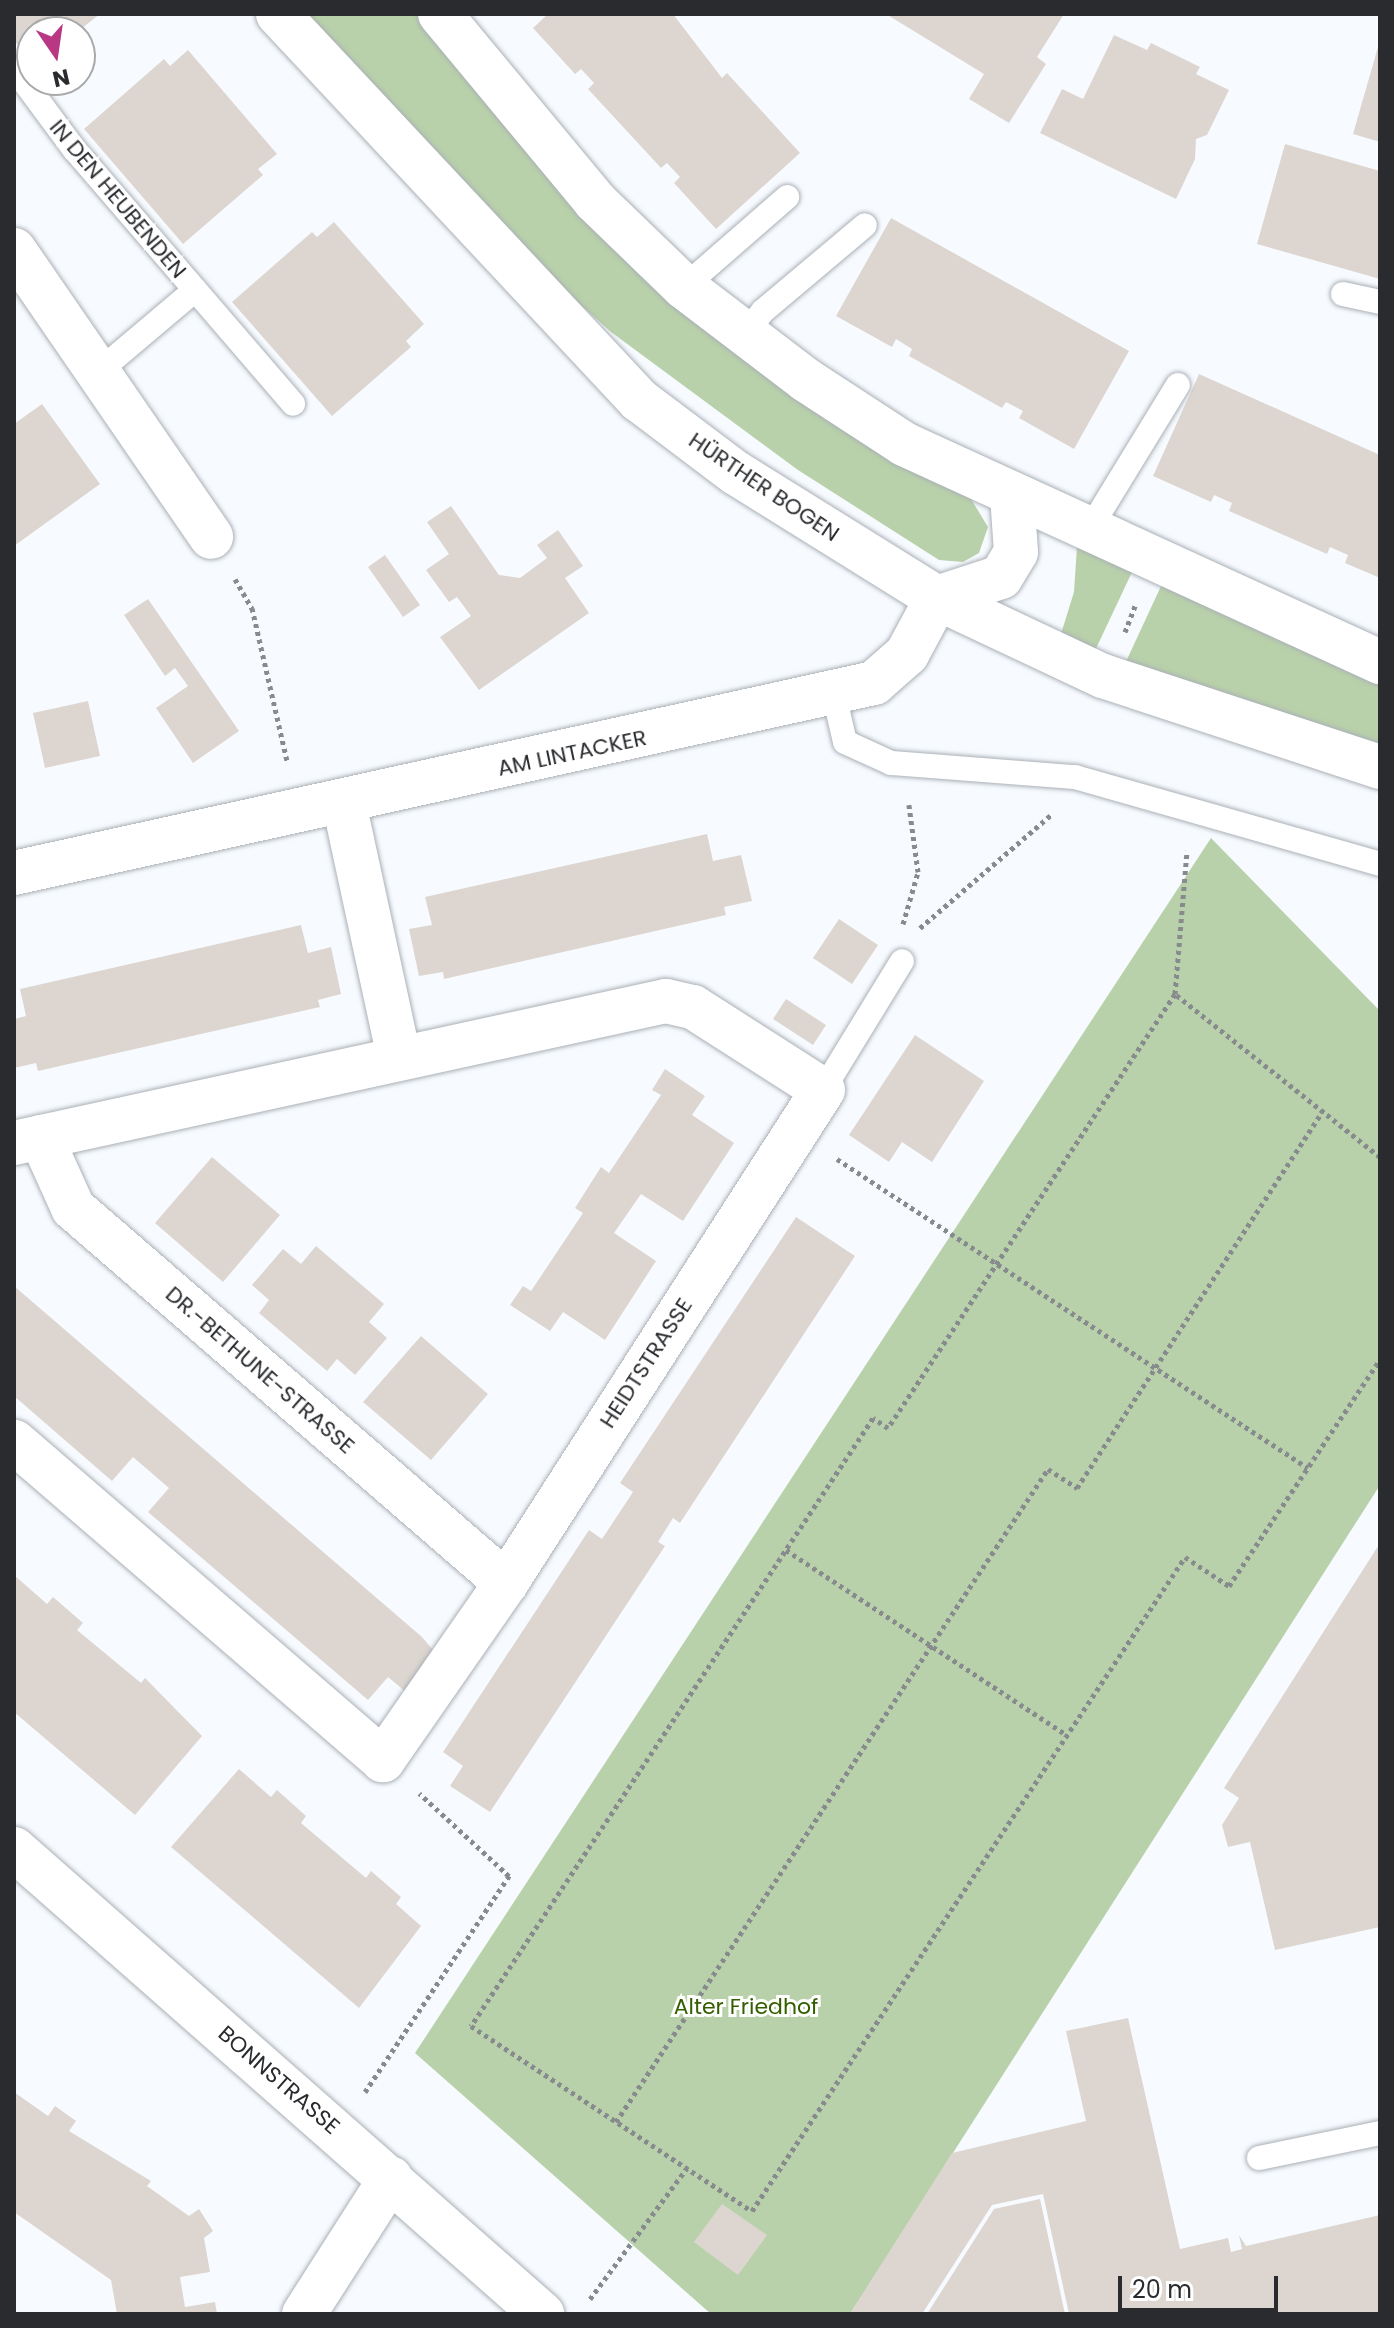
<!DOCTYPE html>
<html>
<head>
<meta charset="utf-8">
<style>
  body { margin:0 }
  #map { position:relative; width:1394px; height:2328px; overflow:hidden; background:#f7fbff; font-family:Poppins,sans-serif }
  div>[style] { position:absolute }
  .green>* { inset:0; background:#b9d1aa }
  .building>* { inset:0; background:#ddd6d0 }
  .path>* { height:5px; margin-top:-2.5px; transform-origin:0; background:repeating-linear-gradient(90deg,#888b8e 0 4px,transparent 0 8px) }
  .roads { filter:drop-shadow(0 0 2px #aab0b6) drop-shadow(0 0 2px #aab0b6) }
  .service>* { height:24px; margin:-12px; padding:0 12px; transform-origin:12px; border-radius:12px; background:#fff }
  .minor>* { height:44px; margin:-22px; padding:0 22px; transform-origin:22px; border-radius:22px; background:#fff }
  .tertiary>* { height:44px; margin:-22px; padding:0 22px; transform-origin:22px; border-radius:22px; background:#fff }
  span { translate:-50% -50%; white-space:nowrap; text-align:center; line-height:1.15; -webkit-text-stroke:6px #fff; paint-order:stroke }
  .street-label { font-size:22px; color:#292b2e }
  .park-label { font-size:22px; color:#345f01 }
  .frame { position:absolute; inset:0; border:16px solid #292b2e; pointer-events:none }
  .north { position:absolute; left:16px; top:16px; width:80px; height:80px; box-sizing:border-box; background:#fff; border:2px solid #a9aaab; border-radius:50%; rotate:167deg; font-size:22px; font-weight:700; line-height:32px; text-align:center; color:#292b2e }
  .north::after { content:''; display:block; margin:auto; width:28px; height:36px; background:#b83884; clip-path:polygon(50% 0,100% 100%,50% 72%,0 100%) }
  .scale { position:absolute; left:1118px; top:2276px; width:160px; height:36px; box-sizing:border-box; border:4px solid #292b2e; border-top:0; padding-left:10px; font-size:24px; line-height:28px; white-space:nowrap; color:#292b2e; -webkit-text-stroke:6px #fff; paint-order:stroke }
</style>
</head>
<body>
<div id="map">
  <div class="green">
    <div style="clip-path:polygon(300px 14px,420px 14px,866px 442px,971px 499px,988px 527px,979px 553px,963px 562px,939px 560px,798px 470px,611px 332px,540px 269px)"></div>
    <div style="clip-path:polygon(1077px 546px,1133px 570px,1093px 655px,1060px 637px,1074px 592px)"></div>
    <div style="clip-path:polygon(1162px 584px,1380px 679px,1380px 748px,1123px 668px)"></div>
    <div style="clip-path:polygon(1211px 838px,1380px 1011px,1380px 1485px,850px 2314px,711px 2314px,415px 2053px)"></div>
  </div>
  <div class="building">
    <div style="clip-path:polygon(14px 14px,100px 14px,77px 32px,32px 32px,32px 64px,14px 40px)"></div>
    <div style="clip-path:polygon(548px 14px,673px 14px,722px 78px,727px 73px,800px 153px,716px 229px,674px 183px,680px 177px,667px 163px,661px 168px,588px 89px,594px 83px,581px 69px,575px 74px,533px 28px)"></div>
    <div style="clip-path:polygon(886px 14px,1064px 14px,1037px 57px,1046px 64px,1009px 123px,969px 99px,984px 74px)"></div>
    <div style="clip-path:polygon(1114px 35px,1147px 50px,1151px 43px,1200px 67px,1196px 74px,1229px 90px,1207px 135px,1196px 139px,1195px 159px,1176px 199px,1040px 133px,1062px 89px,1083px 99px)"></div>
    <div style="clip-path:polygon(1380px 40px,1380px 142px,1353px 134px)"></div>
    <div style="clip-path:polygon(188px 50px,277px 154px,258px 169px,263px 175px,183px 244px,84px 129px,164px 59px,170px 66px)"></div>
    <div style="clip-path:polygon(1285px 144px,1380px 171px,1380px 279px,1257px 244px)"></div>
    <div style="clip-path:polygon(891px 218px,1129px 351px,1074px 449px,1019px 418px,1023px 411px,1006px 402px,1002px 408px,909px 356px,912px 349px,896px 339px,892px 347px,836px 316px)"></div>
    <div style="clip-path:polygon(334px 222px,424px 324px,406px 341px,411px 347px,332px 416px,232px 302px,312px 232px,317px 237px)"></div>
    <div style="clip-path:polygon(1199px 374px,1380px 455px,1380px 578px,1345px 563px,1348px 555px,1330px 547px,1327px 554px,1229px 511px,1232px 503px,1214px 495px,1211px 502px,1153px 476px)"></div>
    <div style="clip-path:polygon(42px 404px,100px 484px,14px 546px,14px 424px)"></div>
    <div style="clip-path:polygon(451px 506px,499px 575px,520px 578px,547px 558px,537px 545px,558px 530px,583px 566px,565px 578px,589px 613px,479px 690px,440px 637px,471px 616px,457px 597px,449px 602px,426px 570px,449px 554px,427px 522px)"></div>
    <div style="clip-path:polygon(385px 555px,420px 605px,403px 617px,368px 567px)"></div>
    <div style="clip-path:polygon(148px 599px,239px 731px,193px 763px,156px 708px,188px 686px,175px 668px,165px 676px,124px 615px)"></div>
    <div style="clip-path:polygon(88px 701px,100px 756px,45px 768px,33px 713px)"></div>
    <div style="clip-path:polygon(707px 834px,713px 861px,741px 855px,752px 901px,724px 907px,726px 915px,444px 979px,443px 972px,419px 976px,409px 929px,432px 925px,425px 897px)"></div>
    <div style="clip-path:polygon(839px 919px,878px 945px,852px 984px,813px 958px)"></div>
    <div style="clip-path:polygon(301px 925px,308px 953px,331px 947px,341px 994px,318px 1000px,320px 1007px,38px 1071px,36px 1063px,14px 1068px,14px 1019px,26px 1016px,20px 989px)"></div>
    <div style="clip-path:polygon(786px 999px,826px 1025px,813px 1045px,773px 1019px)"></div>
    <div style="clip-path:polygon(915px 1035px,984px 1081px,932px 1162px,902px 1142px,889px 1162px,849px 1135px)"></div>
    <div style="clip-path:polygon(665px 1069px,705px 1096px,692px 1115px,734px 1143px,683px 1221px,641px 1194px,614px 1233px,656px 1261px,605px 1340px,563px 1312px,550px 1331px,510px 1305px,523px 1286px,531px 1291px,583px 1213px,575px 1208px,601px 1167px,609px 1173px,661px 1095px,652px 1090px)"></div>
    <div style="clip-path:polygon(212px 1157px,280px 1215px,223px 1282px,155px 1223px)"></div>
    <div style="clip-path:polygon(796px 1217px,855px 1256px,680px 1523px,673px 1518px,658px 1542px,665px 1546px,490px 1812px,450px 1786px,463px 1766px,443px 1752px,589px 1530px,602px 1539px,633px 1492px,620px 1483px)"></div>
    <div style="clip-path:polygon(316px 1246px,384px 1304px,369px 1322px,387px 1338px,355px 1375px,337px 1359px,327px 1371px,259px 1313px,269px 1300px,252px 1285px,283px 1249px,301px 1264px)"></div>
    <div style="clip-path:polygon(14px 1286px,422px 1637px,438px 1656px,406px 1692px,388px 1677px,368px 1700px,148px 1512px,169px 1488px,133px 1457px,112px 1481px,14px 1396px)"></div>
    <div style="clip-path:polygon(421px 1336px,488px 1394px,431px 1460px,363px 1402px)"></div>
    <div style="clip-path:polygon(1380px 1543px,1380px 1927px,1275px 1950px,1250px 1842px,1228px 1847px,1222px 1825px,1239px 1798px,1224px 1788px)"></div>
    <div style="clip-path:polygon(14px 1575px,47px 1604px,53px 1597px,83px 1623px,77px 1630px,141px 1683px,145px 1678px,202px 1736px,135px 1815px,14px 1712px)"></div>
    <div style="clip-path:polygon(239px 1769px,271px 1797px,277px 1790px,306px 1816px,301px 1823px,366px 1878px,371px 1871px,401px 1897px,396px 1904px,421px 1926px,359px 2008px,171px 1847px)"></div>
    <div style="clip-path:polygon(1128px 2018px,1180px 2249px,1228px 2238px,1231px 2252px,1242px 2249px,1239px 2235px,1246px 2246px,1380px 2215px,1380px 2314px,1069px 2314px,1043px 2194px,992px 2205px,922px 2314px,850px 2314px,952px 2153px,1086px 2121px,1066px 2031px)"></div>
    <div style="clip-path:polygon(14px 2092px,48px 2116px,55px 2106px,76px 2121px,69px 2131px,151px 2181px,147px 2186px,189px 2216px,199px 2209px,213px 2231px,204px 2238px,210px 2272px,180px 2277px,185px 2307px,215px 2302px,217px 2314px,117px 2314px,111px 2280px,14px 2212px)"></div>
    <div style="clip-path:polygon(1040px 2199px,1065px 2314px,927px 2314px,994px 2209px)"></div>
    <div style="clip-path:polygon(722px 2204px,767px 2235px,738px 2275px,694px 2242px)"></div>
  </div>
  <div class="path">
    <div style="left:235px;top:579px;width:34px;rotate:60deg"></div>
    <div style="left:252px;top:608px;width:157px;rotate:77.1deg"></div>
    <div style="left:1125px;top:632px;width:30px;rotate:-69deg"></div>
    <div style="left:903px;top:924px;width:54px;rotate:-73.9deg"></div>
    <div style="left:918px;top:872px;width:68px;rotate:-97.7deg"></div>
    <div style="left:920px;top:928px;width:173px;rotate:-40.8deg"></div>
    <div style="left:1175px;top:994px;width:144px;rotate:-85.2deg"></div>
    <div style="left:1380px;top:1157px;width:262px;rotate:-141.5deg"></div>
    <div style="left:1175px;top:994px;width:520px;rotate:123.48deg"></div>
    <div style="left:888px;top:1428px;width:18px;rotate:-146deg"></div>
    <div style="left:873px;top:1418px;width:729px;rotate:123.47deg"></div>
    <div style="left:471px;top:2026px;width:336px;rotate:33.4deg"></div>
    <div style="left:752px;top:2211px;width:784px;rotate:-56.49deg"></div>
    <div style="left:1185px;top:1557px;width:53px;rotate:33.4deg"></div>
    <div style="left:1229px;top:1586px;width:272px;rotate:-56.3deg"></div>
    <div style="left:837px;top:1159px;width:563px;rotate:33.27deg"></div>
    <div style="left:786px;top:1550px;width:336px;rotate:33.4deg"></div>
    <div style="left:365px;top:2092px;width:260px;rotate:-56.3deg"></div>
    <div style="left:509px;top:1876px;width:122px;rotate:-137.3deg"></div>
    <div style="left:616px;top:2122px;width:783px;rotate:-56.51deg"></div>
    <div style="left:1048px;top:1469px;width:35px;rotate:33deg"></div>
    <div style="left:1077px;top:1488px;width:449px;rotate:-56.9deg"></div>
    <div style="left:590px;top:2299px;width:163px;rotate:-53.5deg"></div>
  </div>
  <div class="roads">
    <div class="service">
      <div style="left:14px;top:68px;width:101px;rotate:53.5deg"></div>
      <div style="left:74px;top:149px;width:336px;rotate:49.3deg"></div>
      <div style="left:684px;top:287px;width:137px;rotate:-41.1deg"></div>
      <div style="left:1343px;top:294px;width:38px;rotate:12deg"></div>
      <div style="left:745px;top:334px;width:29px;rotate:-52deg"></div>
      <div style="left:763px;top:311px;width:133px;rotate:-40.1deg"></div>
      <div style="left:98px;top:372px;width:127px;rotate:-40.2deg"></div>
      <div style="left:1089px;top:530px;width:170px;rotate:-58.5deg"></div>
      <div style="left:834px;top:695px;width:48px;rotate:76.8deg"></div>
      <div style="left:845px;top:742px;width:51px;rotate:24.5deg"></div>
      <div style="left:891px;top:763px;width:185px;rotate:4.4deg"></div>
      <div style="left:1075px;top:777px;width:317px;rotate:15.9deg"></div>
      <div style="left:823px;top:1090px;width:151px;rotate:-58.5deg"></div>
      <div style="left:1259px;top:2158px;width:124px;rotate:-11.7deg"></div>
    </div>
    <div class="minor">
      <div style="left:14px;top:250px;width:348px;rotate:55.5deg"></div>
      <div style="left:344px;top:803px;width:261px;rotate:77.8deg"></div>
      <div style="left:14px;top:873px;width:881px;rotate:-12.46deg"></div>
      <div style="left:874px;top:683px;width:44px;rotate:-41.3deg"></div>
      <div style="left:907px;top:654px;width:64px;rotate:-61.8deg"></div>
      <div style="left:937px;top:598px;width:67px;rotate:-18.2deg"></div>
      <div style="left:1001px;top:577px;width:29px;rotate:-59deg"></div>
      <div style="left:1016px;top:552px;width:57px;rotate:-94deg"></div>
      <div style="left:41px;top:1137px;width:78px;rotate:65.7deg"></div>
      <div style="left:73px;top:1208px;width:573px;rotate:40.89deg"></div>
      <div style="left:14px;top:1143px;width:667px;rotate:-12.29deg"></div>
      <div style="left:666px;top:1001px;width:28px;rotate:13deg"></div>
      <div style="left:693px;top:1007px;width:154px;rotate:32.6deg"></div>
      <div style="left:823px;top:1090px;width:586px;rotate:122.74deg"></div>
      <div style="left:506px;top:1583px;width:216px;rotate:124.8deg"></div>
      <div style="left:383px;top:1760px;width:487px;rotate:-139.2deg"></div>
      <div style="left:304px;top:2314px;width:161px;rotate:-57.4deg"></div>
    </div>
    <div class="tertiary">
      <div style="left:278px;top:14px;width:529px;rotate:46.92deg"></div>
      <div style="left:639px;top:400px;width:121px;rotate:37deg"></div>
      <div style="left:736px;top:473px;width:237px;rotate:31.9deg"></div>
      <div style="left:937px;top:598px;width:183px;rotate:25.2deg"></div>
      <div style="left:1103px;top:676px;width:292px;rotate:18.2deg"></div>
      <div style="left:440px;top:14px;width:243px;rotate:50.3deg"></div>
      <div style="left:595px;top:201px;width:124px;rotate:44deg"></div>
      <div style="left:684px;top:287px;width:153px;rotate:37.3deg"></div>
      <div style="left:806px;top:380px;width:117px;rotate:33.1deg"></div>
      <div style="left:904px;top:444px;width:524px;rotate:24.61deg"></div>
      <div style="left:14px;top:1849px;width:704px;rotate:41.37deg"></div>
    </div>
  </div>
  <div class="street-label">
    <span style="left:118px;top:199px;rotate:50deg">IN DEN HEUBENDEN</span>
    <span style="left:764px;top:487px;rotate:34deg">HÜRTHER BOGEN</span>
    <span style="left:572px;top:753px;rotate:-12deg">AM LINTACKER</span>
    <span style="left:646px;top:1363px;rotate:-57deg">HEIDTSTRASSE</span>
    <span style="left:260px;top:1370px;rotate:41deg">DR.-BETHUNE-STRASSE</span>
    <span style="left:279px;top:2080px;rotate:41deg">BONNSTRASSE</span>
  </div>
  <div class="park-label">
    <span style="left:746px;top:2007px">Alter Friedhof</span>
  </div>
  <div class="frame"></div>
  <div class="north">N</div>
  <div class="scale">20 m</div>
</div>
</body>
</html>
